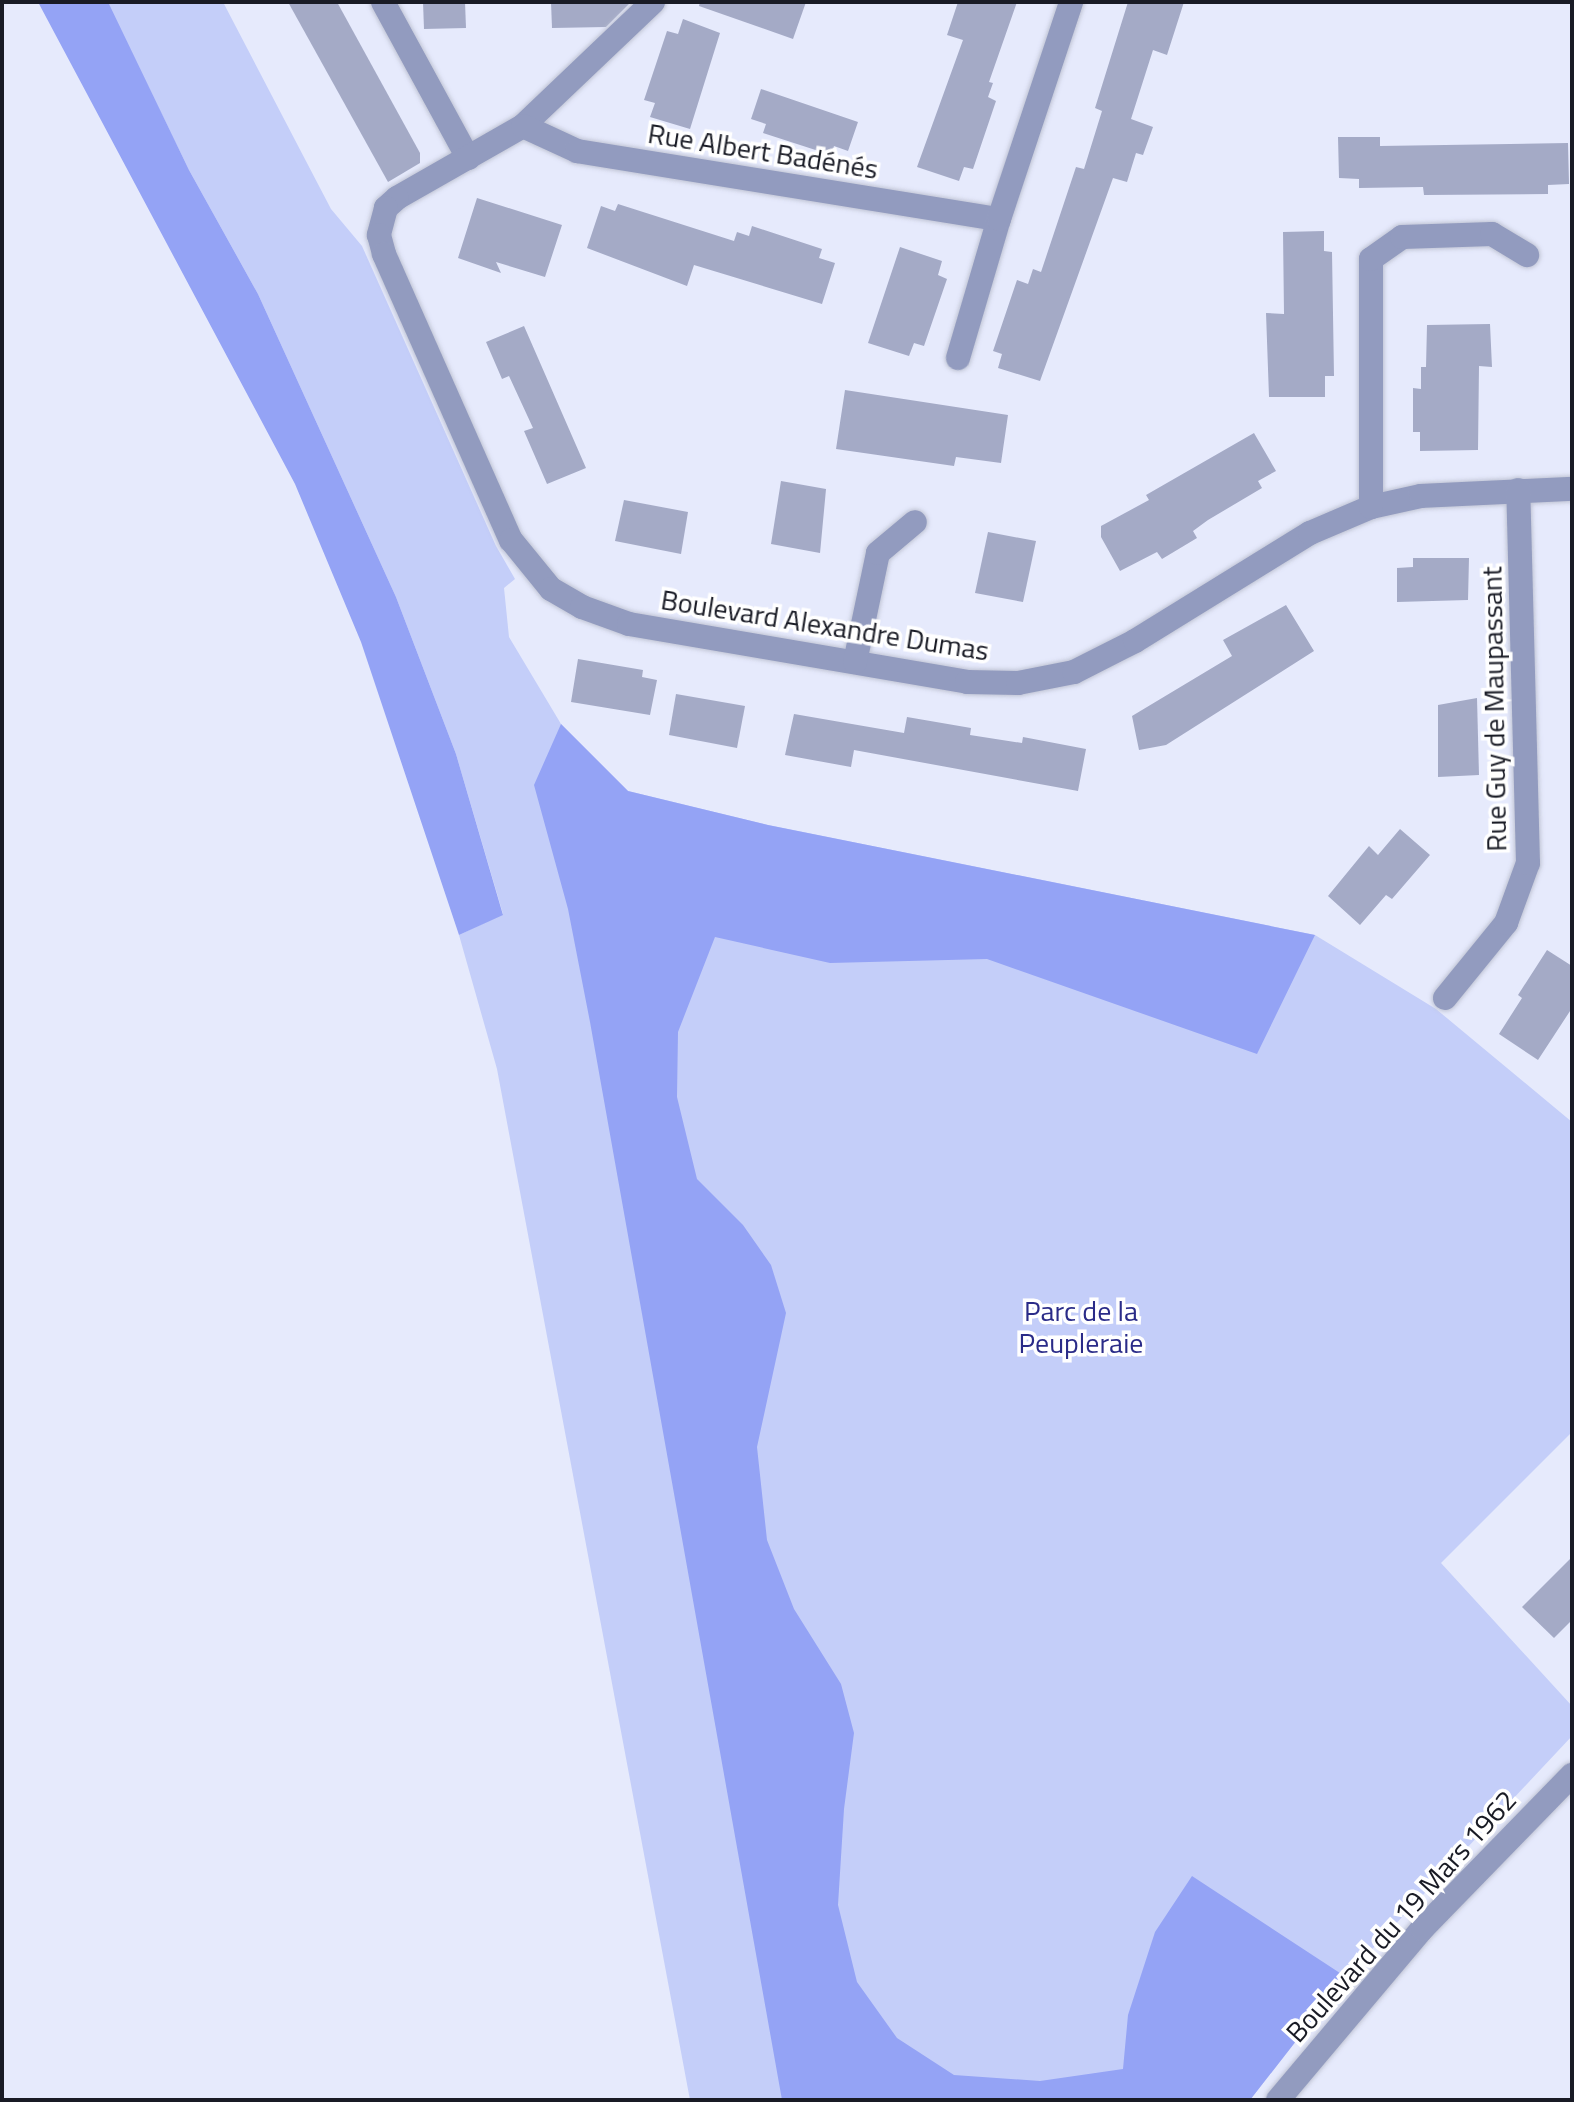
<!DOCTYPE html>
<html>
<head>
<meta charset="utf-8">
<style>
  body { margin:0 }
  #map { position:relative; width:1574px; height:2102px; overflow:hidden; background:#e6eafc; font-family:"Titillium Web",sans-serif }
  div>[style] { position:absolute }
  .green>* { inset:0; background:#c4cef9 }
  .forest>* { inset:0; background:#94a3f5 }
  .building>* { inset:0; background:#a4aac6 }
  .roads { filter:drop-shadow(0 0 2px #c1c5d5) drop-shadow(0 0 2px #c1c5d5) }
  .minor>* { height:24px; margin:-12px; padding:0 12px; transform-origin:12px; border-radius:12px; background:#929bbf }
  span { translate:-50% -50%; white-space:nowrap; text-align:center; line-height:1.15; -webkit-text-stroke:7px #fff; paint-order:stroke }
  .street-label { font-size:28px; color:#191b25 }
  .park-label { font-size:28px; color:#2a2b88 }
  .frame { position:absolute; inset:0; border:4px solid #191b25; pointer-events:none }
</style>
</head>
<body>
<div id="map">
  <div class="green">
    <div style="clip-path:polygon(107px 2px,223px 2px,331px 209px,362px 246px,496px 546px,515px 579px,504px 588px,509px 637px,561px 724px,628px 791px,768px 825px,1315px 935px,1436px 1009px,1572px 1122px,1572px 1432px,1441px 1563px,1572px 1706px,1572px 1736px,1346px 1977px,1250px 2100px,690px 2100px,497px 1069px,459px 935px,503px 914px,456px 754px,396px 597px,258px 294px,189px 170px)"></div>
  </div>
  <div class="forest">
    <div style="clip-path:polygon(38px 2px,109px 4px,189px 170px,258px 294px,396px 597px,456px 754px,503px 915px,459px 935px,361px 642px,295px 484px)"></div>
    <div style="clip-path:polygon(561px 724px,628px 791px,768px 825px,1315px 935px,1257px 1054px,987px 959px,830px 963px,715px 937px,678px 1032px,677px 1097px,697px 1179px,743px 1225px,771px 1265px,786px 1313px,757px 1447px,767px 1540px,794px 1609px,841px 1684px,854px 1733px,844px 1809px,838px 1905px,857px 1982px,897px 2038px,954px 2075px,1040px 2081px,1123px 2069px,1128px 2015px,1155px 1932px,1192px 1876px,1346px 1977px,1250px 2100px,782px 2100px,590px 1022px,568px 909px,534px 785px)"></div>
  </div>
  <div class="building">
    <div style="clip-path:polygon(288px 2px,337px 2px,420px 153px,420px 163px,388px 182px)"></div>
    <div style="clip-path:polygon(423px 2px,465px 2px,466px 28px,424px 29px)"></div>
    <div style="clip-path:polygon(551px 2px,631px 2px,606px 27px,552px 28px)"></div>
    <div style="clip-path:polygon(700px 2px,806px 2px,793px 39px,699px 6px)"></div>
    <div style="clip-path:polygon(958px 2px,1017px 2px,989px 82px,993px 83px,988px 97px,996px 101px,973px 169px,964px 167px,959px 181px,917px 167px,963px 40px,947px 35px)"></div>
    <div style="clip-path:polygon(1128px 2px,1184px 2px,1167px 55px,1153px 50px,1131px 119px,1153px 127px,1143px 155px,1136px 153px,1127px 182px,1113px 178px,1040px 381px,998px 368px,1002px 354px,993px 351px,1017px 280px,1028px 284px,1033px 269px,1041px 272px,1076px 167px,1084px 169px,1102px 111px,1095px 108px)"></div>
    <div style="clip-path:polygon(683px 19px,720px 33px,690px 129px,650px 117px,655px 103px,644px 100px,667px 31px,678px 34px)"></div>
    <div style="clip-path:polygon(761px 89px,858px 122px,848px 151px,834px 146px,831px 155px,763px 133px,766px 124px,751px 119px)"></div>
    <div style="clip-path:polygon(1338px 137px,1380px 137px,1380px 146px,1568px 143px,1569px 184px,1548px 185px,1548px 194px,1424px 195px,1423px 187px,1359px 188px,1359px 179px,1339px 178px)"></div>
    <div style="clip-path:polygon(477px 198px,562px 225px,545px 277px,496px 262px,501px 273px,458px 258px)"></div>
    <div style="clip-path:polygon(618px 204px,734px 241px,737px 232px,749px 236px,752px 226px,822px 249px,819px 258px,835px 263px,822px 304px,694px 265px,687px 286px,587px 248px,601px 206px,615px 211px)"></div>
    <div style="clip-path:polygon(1324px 231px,1324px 251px,1332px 252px,1334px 376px,1325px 376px,1325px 397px,1269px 397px,1266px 313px,1284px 314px,1283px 232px)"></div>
    <div style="clip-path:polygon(900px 247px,942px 261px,938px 275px,947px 279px,924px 346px,914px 343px,909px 356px,868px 343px)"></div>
    <div style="clip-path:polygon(1490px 324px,1492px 367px,1479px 366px,1478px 450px,1420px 451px,1420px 432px,1413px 432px,1413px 388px,1421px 389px,1421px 367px,1426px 367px,1427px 325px)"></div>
    <div style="clip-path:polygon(524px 326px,586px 468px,547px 484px,524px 431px,533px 428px,509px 376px,502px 379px,486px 342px)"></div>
    <div style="clip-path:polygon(845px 390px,1008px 415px,1001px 463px,956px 457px,954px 466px,836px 449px)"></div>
    <div style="clip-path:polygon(1254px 433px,1276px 471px,1258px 481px,1262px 488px,1208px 520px,1193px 531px,1197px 538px,1162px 559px,1157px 552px,1120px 571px,1101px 537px,1101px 526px,1149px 500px,1146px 495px)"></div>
    <div style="clip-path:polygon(781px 481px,826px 489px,820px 553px,771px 544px)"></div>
    <div style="clip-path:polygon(624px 500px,688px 512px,681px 554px,615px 541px)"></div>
    <div style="clip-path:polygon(988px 532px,1036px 541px,1023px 602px,975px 593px)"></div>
    <div style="clip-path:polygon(1413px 558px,1469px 558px,1468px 600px,1397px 602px,1397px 568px,1413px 567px)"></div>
    <div style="clip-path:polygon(1286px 605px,1314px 651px,1166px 745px,1139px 750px,1132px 716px,1232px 656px,1223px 640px)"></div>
    <div style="clip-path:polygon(578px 659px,643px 670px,642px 677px,657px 680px,650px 715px,571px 702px)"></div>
    <div style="clip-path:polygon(676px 694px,745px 706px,737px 748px,669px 735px)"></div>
    <div style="clip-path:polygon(1477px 698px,1479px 775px,1438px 777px,1438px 705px)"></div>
    <div style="clip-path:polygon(794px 714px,904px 733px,907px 717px,971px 728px,970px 735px,1022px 743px,1023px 737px,1086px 749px,1078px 791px,854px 750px,851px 767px,785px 755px)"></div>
    <div style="clip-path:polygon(1400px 829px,1430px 855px,1392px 899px,1386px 895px,1360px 925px,1328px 896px,1369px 846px,1378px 855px)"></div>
    <div style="clip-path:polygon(1547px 950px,1572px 966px,1572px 1008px,1538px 1060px,1499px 1034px,1522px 998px,1518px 995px)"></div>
    <div style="clip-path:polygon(1572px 1557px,1572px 1620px,1554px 1638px,1522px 1607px)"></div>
  </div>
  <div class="roads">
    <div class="minor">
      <div style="left:383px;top:2px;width:178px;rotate:61.4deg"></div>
      <div style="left:653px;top:2px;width:180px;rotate:136.4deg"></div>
      <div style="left:523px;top:126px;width:145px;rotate:150.3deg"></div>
      <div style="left:397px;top:198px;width:15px;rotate:138deg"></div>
      <div style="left:386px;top:208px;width:28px;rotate:105deg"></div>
      <div style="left:379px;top:235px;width:20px;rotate:75deg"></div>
      <div style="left:384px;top:254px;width:313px;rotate:66.1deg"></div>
      <div style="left:511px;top:540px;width:63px;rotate:50.8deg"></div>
      <div style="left:551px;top:589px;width:36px;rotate:30deg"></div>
      <div style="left:582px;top:607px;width:50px;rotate:19.9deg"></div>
      <div style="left:629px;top:624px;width:343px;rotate:9.7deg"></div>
      <div style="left:967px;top:682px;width:51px;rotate:1.1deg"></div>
      <div style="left:1018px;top:683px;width:57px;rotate:-11.1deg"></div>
      <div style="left:1074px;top:672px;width:68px;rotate:-26.9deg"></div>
      <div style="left:1135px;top:641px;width:206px;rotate:-31.7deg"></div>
      <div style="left:1310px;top:533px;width:66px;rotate:-23.1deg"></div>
      <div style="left:1371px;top:507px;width:51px;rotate:-12.4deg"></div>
      <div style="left:1421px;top:496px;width:151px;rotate:-2.7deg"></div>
      <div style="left:523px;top:126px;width:60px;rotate:24.8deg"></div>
      <div style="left:577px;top:151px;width:427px;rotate:9.2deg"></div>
      <div style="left:958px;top:358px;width:145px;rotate:-73.6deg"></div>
      <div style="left:999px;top:219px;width:229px;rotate:-71.6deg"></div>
      <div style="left:1371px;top:507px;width:248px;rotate:-90deg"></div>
      <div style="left:1371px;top:259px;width:38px;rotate:-35deg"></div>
      <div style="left:1402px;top:237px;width:90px;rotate:-1.9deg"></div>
      <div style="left:1492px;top:234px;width:41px;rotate:31deg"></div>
      <div style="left:855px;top:662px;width:111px;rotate:-78.1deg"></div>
      <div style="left:878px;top:553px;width:48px;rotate:-40deg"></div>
      <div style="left:1445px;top:998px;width:97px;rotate:-50.9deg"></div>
      <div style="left:1506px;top:923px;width:64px;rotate:-69.9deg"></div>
      <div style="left:1528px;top:863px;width:373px;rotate:-91.5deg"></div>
      <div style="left:1278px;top:2100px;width:224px;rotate:-49.9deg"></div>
      <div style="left:1422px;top:1929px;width:215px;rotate:-45.8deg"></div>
    </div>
  </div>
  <div class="street-label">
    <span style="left:763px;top:151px;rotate:9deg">Rue Albert Badénés</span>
    <span style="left:825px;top:625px;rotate:9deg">Boulevard Alexandre Dumas</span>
    <span style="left:1494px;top:709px;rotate:-91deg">Rue Guy de Maupassant</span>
    <span style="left:1401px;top:1916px;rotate:-48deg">Boulevard du 19 Mars 1962</span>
  </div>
  <div class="park-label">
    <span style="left:1081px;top:1327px">Parc de la<br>Peupleraie</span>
  </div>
  <div class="frame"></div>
</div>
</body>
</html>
